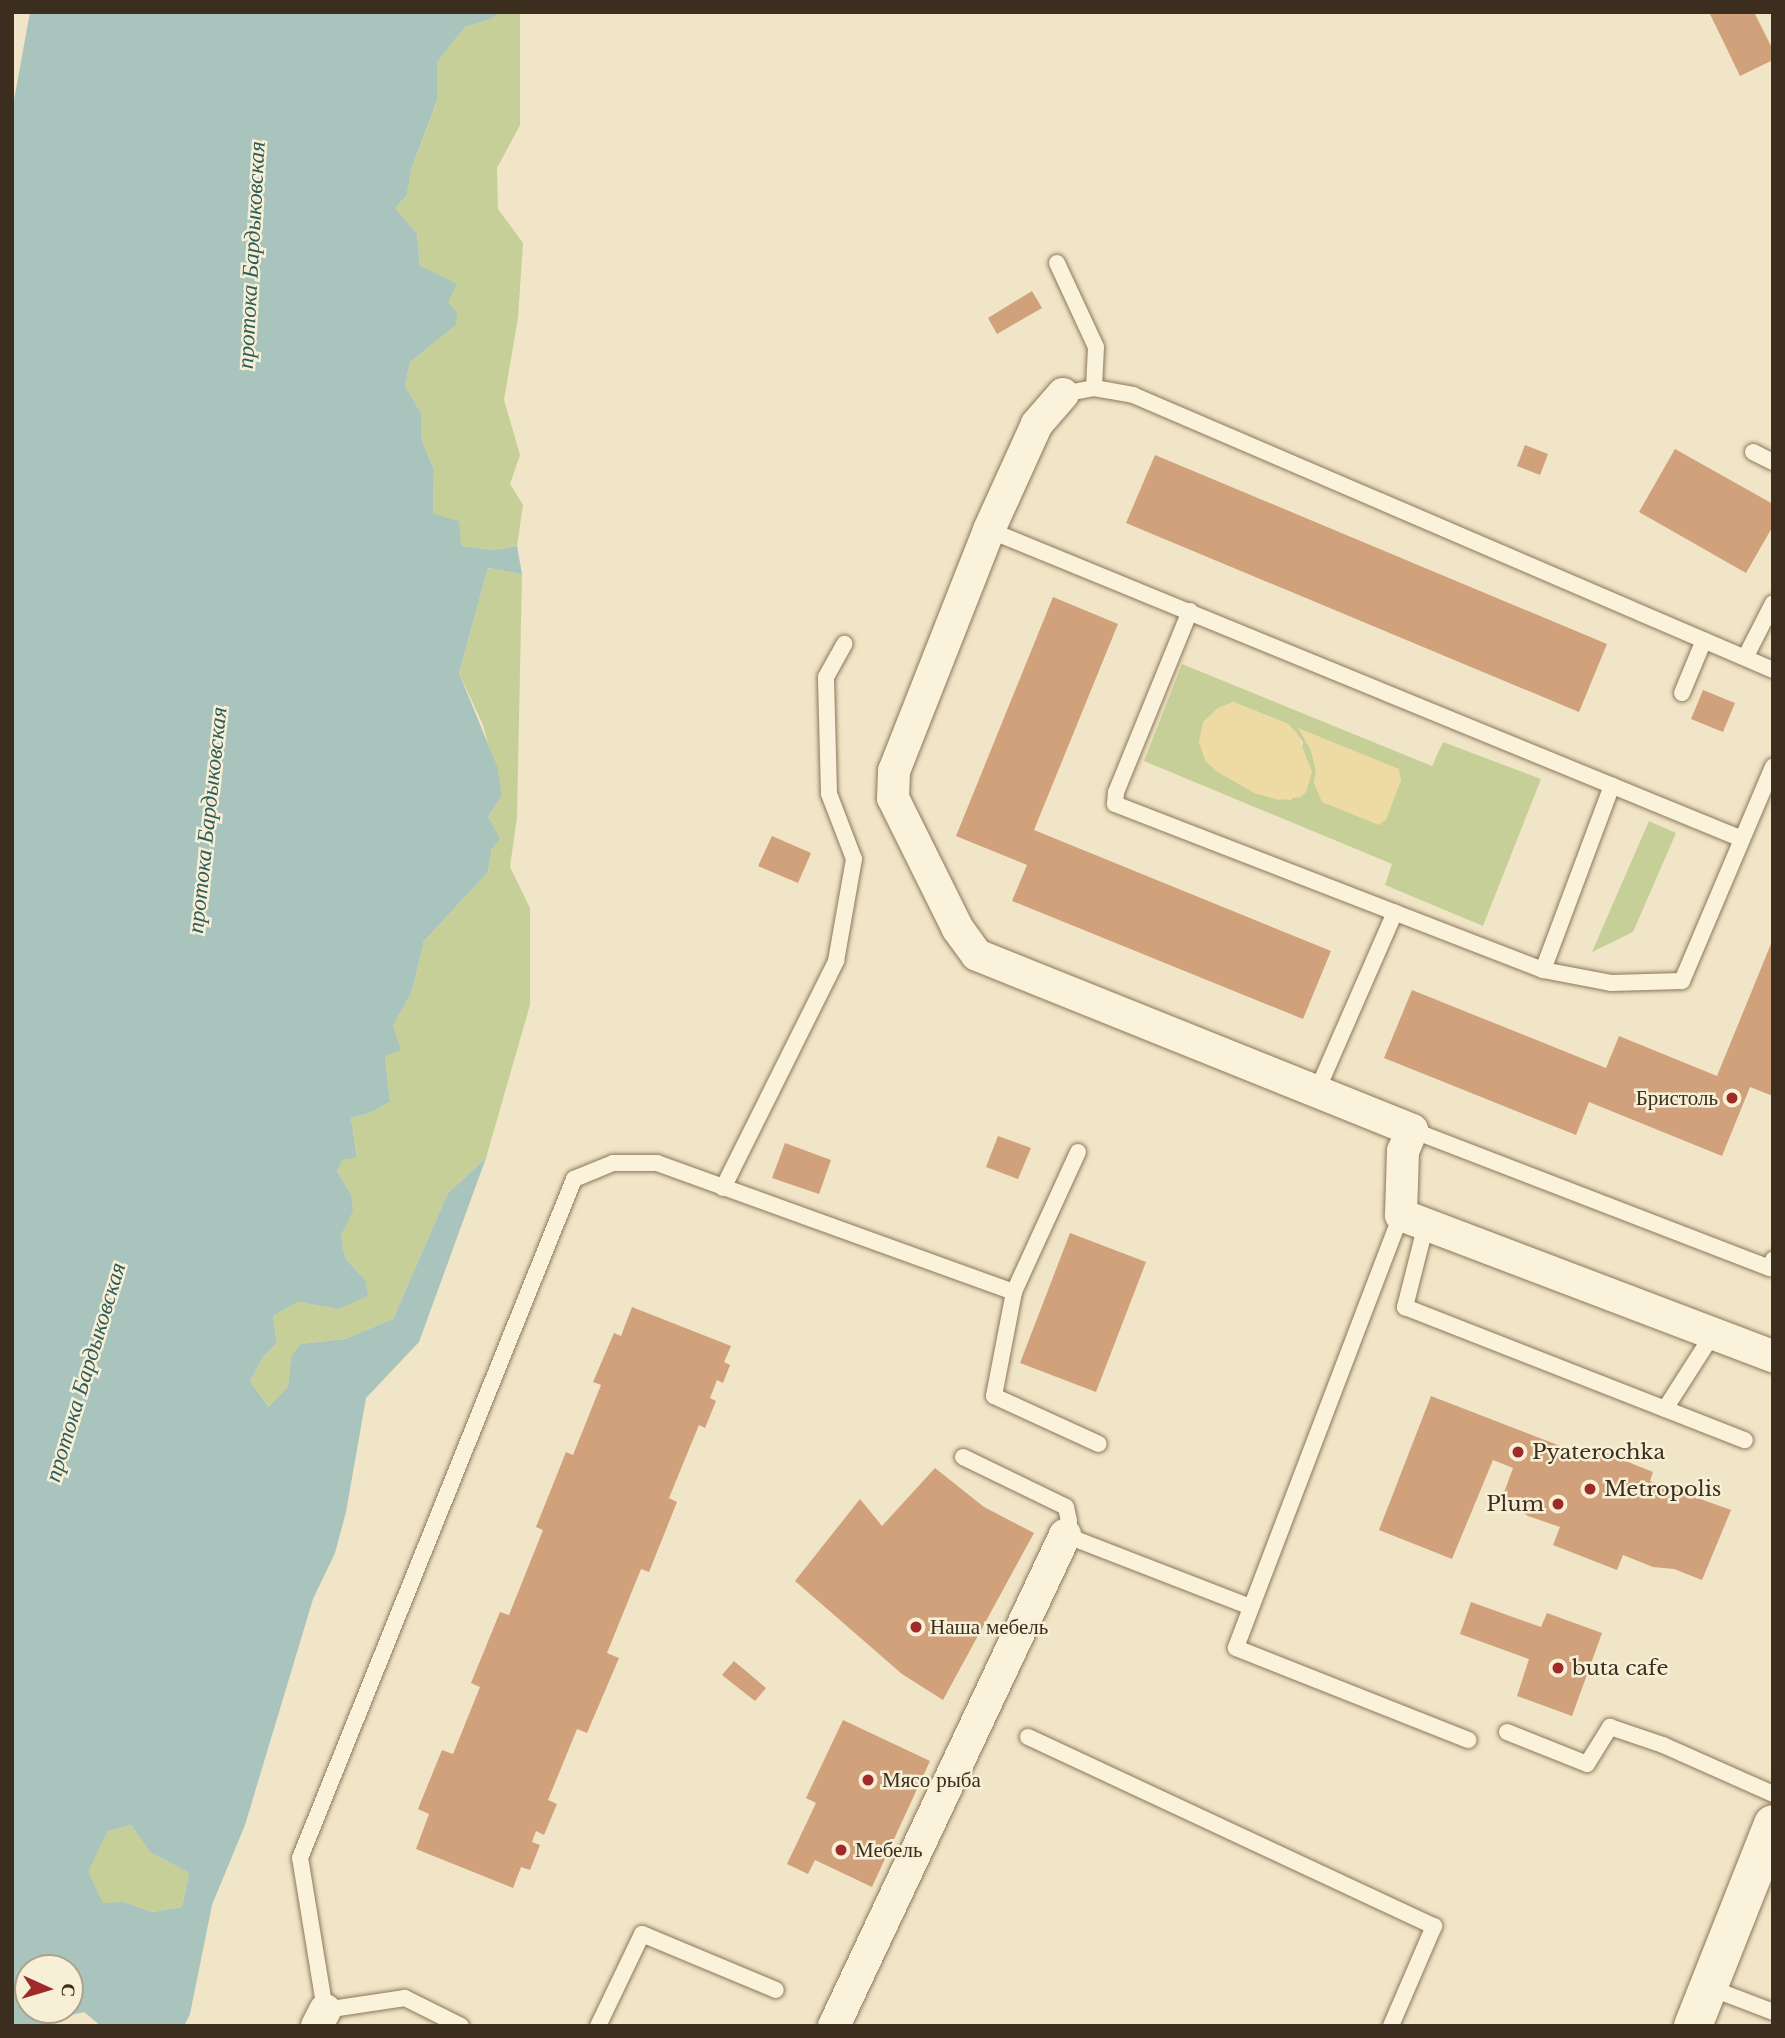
<!DOCTYPE html>
<html>
<head>
<meta charset="utf-8">
<style>
  body { margin:0 }
  #map { position:relative; width:1785px; height:2038px; overflow:hidden; background:#f0e5c6; font-family:"Libre Baskerville",serif }
  div>[style] { position:absolute }
  .green>* { inset:0; background:#c7cf99 }
  .sand>* { inset:0; background:#eddba3 }
  .water>* { inset:0; background:#a8c4bc }
  .building>* { inset:0; background:#d0a17b }
  .roads { filter:drop-shadow(0 0 2px #8d775b) drop-shadow(0 0 2px #8d775b) }
  .lane>* { height:16px; margin:-8px; padding:0 8px; transform-origin:8px; border-radius:8px; background:#faf2da }
  .street>* { height:32px; margin:-16px; padding:0 16px; transform-origin:16px; border-radius:16px; background:#faf2da }
  .secondary>* { height:38px; margin:-19px; padding:0 19px; transform-origin:19px; border-radius:19px; background:#faf2da }
  .dots>* { width:19px; height:19px; translate:-50% -50%; box-sizing:border-box; border:4px solid #f7efd6; border-radius:50% }
  span { translate:-50% -50%; white-space:nowrap; text-align:center; line-height:1.15; -webkit-text-stroke:5px #f7efd6; paint-order:stroke }
  .poi-label { font-size:21px; color:#3c2e1f }
  .right { translate:-100% -50%; text-align:right }
  .left { translate:0 -50%; text-align:left }
  .water-label { font-size:23px; color:#2e5c5b; font-style:italic }
  .frame { position:absolute; inset:0; border:14px solid #3c2e1f; pointer-events:none }
  .north { position:absolute; left:14px; top:1954px; width:70px; height:70px; box-sizing:border-box; background:#f7efd6; border:2px solid #aca28d; border-radius:50%; rotate:94deg; font-size:19px; font-weight:700; line-height:28px; text-align:center; color:#3c2e1f }
  .north::after { content:''; display:block; margin:auto; width:24px; height:32px; background:#9e2b28; clip-path:polygon(50% 0,100% 100%,50% 72%,0 100%) }
</style>
</head>
<body>
<div id="map">
  <div class="green">
    <div style="clip-path:polygon(501px 12px,520px 12px,520px 125px,497px 168px,498px 209px,523px 243px,518px 318px,504px 400px,520px 455px,510px 484px,523px 505px,517px 546px,493px 550px,461px 546px,433px 514px,434px 470px,421px 438px,421px 413px,405px 386px,410px 362px,456px 325px,448px 303px,420px 266px,417px 234px,395px 208px,407px 195px,411px 170px,437px 102px,437px 62px,465px 27px,491px 19px)"></div>
    <div style="clip-path:polygon(488px 568px,522px 574px,517px 817px,510px 867px,530px 908px,530px 1005px,486px 1158px,448px 1193px,393px 1319px,345px 1339px,300px 1344px,291px 1357px,288px 1387px,270px 1408px,250px 1381px,263px 1357px,277px 1343px,273px 1316px,298px 1302px,338px 1309px,365px 1280px,345px 1258px,341px 1235px,351px 1194px,337px 1171px,343px 1160px,357px 1156px,351px 1118px,370px 1113px,390px 1102px,385px 1056px,393px 1026px,412px 991px,424px 941px,488px 872px,492px 848px,488px 817px,502px 795px,483px 725px,459px 673px)"></div>
    <div style="clip-path:polygon(evenodd,1182px 664px,1432px 766px,1443px 742px,1541px 779px,1483px 926px,1385px 885px,1392px 864px,1144px 761px,1182px 664px,1233px 702px,1288px 724px,1303px 742px,1291px 800px,1255px 793px,1217px 771px,1205px 760px,1233px 702px,1182px 664px,1299px 729px,1358px 753px,1398px 769px,1314px 783px,1316px 771px,1311px 750px,1299px 729px)"></div>
    <div style="clip-path:polygon(1649px 821px,1676px 833px,1633px 932px,1592px 952px)"></div>
    <div style="clip-path:polygon(131px 1825px,150px 1852px,189px 1873px,182px 1907px,152px 1912px,124px 1902px,103px 1904px,87px 1873px,108px 1831px)"></div>
  </div>
  <div class="sand">
    <div style="clip-path:polygon(1233px 702px,1288px 724px,1297px 733px,1312px 772px,1306px 792px,1301px 797px,1279px 800px,1255px 793px,1216px 771px,1205px 760px,1199px 742px,1203px 722px,1218px 708px)"></div>
    <div style="clip-path:polygon(1298px 728px,1399px 769px,1401px 780px,1386px 820px,1379px 825px,1322px 802px,1314px 783px,1316px 771px,1311px 750px)"></div>
  </div>
  <div class="water">
    <div style="clip-path:polygon(evenodd,30px 12px,501px 12px,491px 19px,465px 27px,437px 62px,437px 101px,411px 170px,407px 195px,395px 208px,417px 234px,420px 266px,457px 284px,448px 302px,457px 312px,456px 325px,410px 362px,405px 386px,421px 413px,421px 438px,434px 470px,433px 514px,459px 521px,461px 546px,493px 550px,517px 546px,522px 574px,488px 568px,459px 673px,497px 766px,502px 795px,488px 817px,500px 839px,492px 848px,488px 872px,424px 941px,412px 991px,393px 1026px,401px 1050px,385px 1056px,390px 1102px,370px 1113px,351px 1118px,357px 1157px,343px 1160px,337px 1171px,351px 1194px,353px 1211px,341px 1235px,345px 1258px,365px 1280px,368px 1296px,338px 1309px,298px 1302px,273px 1316px,277px 1343px,263px 1357px,250px 1381px,269px 1407px,288px 1387px,291px 1357px,300px 1344px,345px 1339px,393px 1319px,448px 1193px,486px 1158px,419px 1342px,366px 1398px,346px 1512px,335px 1553px,313px 1599px,245px 1825px,212px 1905px,190px 2014px,184px 2026px,101px 2026px,84px 2012px,54px 2019px,52px 2026px,12px 2026px,12px 111px,30px 12px,131px 1825px,150px 1852px,189px 1873px,182px 1907px,152px 1912px,124px 1902px,103px 1903px,88px 1872px,108px 1831px,131px 1825px,30px 12px,28px 1968px,70px 1968px,70px 2010px,28px 2010px,28px 1968px)"></div>
  </div>
  <div class="building">
    <div style="clip-path:polygon(1709px 12px,1754px 12px,1773px 50px,1773px 60px,1740px 76px)"></div>
    <div style="clip-path:polygon(1032px 291px,1042px 308px,997px 334px,988px 318px)"></div>
    <div style="clip-path:polygon(1525px 445px,1548px 454px,1540px 475px,1517px 466px)"></div>
    <div style="clip-path:polygon(1675px 449px,1773px 504px,1773px 526px,1746px 573px,1639px 512px)"></div>
    <div style="clip-path:polygon(1155px 455px,1607px 644px,1579px 712px,1126px 523px)"></div>
    <div style="clip-path:polygon(1053px 597px,1118px 624px,1034px 830px,1331px 951px,1303px 1019px,1012px 901px,1027px 865px,956px 836px)"></div>
    <div style="clip-path:polygon(1703px 690px,1735px 703px,1723px 732px,1691px 719px)"></div>
    <div style="clip-path:polygon(772px 836px,811px 853px,798px 883px,758px 866px)"></div>
    <div style="clip-path:polygon(1773px 939px,1773px 1096px,1750px 1087px,1722px 1156px,1589px 1102px,1576px 1135px,1384px 1058px,1412px 990px,1606px 1068px,1619px 1036px,1717px 1076px)"></div>
    <div style="clip-path:polygon(998px 1136px,1031px 1148px,1018px 1179px,986px 1167px)"></div>
    <div style="clip-path:polygon(785px 1143px,831px 1160px,819px 1194px,772px 1178px)"></div>
    <div style="clip-path:polygon(1070px 1233px,1146px 1262px,1096px 1392px,1020px 1363px)"></div>
    <div style="clip-path:polygon(632px 1307px,731px 1346px,724px 1362px,730px 1365px,723px 1383px,717px 1380px,710px 1398px,716px 1401px,705px 1428px,699px 1425px,669px 1498px,677px 1502px,649px 1572px,641px 1569px,607px 1653px,619px 1658px,587px 1733px,577px 1729px,548px 1800px,557px 1804px,544px 1835px,536px 1831px,532px 1842px,540px 1845px,530px 1870px,521px 1867px,513px 1888px,416px 1849px,429px 1814px,418px 1809px,442px 1750px,453px 1754px,480px 1687px,471px 1683px,500px 1612px,509px 1615px,543px 1530px,536px 1527px,566px 1452px,573px 1455px,601px 1385px,593px 1382px,614px 1333px,621px 1336px)"></div>
    <div style="clip-path:polygon(1431px 1396px,1589px 1457px,1593px 1448px,1653px 1472px,1650px 1481px,1731px 1510px,1702px 1580px,1674px 1569px,1653px 1567px,1623px 1555px,1617px 1570px,1553px 1545px,1560px 1527px,1528px 1516px,1502px 1498px,1513px 1468px,1493px 1460px,1452px 1559px,1379px 1530px)"></div>
    <div style="clip-path:polygon(935px 1468px,984px 1507px,1034px 1533px,943px 1700px,902px 1674px,795px 1581px,860px 1499px,882px 1526px)"></div>
    <div style="clip-path:polygon(1471px 1602px,1541px 1627px,1547px 1613px,1602px 1633px,1572px 1716px,1517px 1696px,1529px 1659px,1460px 1634px)"></div>
    <div style="clip-path:polygon(734px 1661px,766px 1688px,755px 1701px,722px 1675px)"></div>
    <div style="clip-path:polygon(843px 1720px,930px 1761px,872px 1887px,815px 1860px,808px 1874px,787px 1864px,816px 1803px,806px 1798px)"></div>
  </div>
  <div class="roads">
    <div class="lane">
      <div style="left:1057px;top:263px;width:93px;rotate:65.1deg"></div>
      <div style="left:1096px;top:347px;width:41px;rotate:92.8deg"></div>
      <div style="left:1063px;top:394px;width:32px;rotate:-11deg"></div>
      <div style="left:1094px;top:388px;width:40px;rotate:10deg"></div>
      <div style="left:1133px;top:395px;width:697px;rotate:23.25deg"></div>
      <div style="left:1753px;top:452px;width:22px;rotate:27deg"></div>
      <div style="left:989px;top:530px;width:814px;rotate:22.31deg"></div>
      <div style="left:1190px;top:611px;width:196px;rotate:112.2deg"></div>
      <div style="left:1116px;top:792px;width:12px;rotate:95deg"></div>
      <div style="left:1115px;top:804px;width:459px;rotate:21.2deg"></div>
      <div style="left:1543px;top:970px;width:69px;rotate:10.8deg"></div>
      <div style="left:1611px;top:983px;width:71px;rotate:-1.6deg"></div>
      <div style="left:1682px;top:981px;width:233px;rotate:-67deg"></div>
      <div style="left:1746px;top:656px;width:59px;rotate:-63deg"></div>
      <div style="left:1682px;top:693px;width:57px;rotate:-67.5deg"></div>
      <div style="left:1543px;top:970px;width:197px;rotate:-69.5deg"></div>
      <div style="left:1316px;top:1093px;width:197px;rotate:-66.4deg"></div>
      <div style="left:1412px;top:1130px;width:384px;rotate:21.1deg"></div>
      <div style="left:1770px;top:1268px;width:9px;rotate:-69deg"></div>
      <div style="left:1078px;top:1152px;width:154px;rotate:114.6deg"></div>
      <div style="left:1014px;top:1292px;width:106px;rotate:100.9deg"></div>
      <div style="left:994px;top:1396px;width:115px;rotate:24.6deg"></div>
      <div style="left:723px;top:1188px;width:254px;rotate:-63.5deg"></div>
      <div style="left:836px;top:961px;width:104px;rotate:-80deg"></div>
      <div style="left:854px;top:859px;width:70px;rotate:-111deg"></div>
      <div style="left:829px;top:794px;width:117px;rotate:-91.5deg"></div>
      <div style="left:826px;top:677px;width:38px;rotate:-61deg"></div>
      <div style="left:1401px;top:1215px;width:463px;rotate:110.9deg"></div>
      <div style="left:1236px;top:1648px;width:250px;rotate:21.6deg"></div>
      <div style="left:1426px;top:1224px;width:86px;rotate:104.2deg"></div>
      <div style="left:1405px;top:1307px;width:365px;rotate:21.4deg"></div>
      <div style="left:1665px;top:1409px;width:89px;rotate:-57.4deg"></div>
      <div style="left:963px;top:1457px;width:114px;rotate:25.9deg"></div>
      <div style="left:1066px;top:1507px;width:14px;rotate:78deg"></div>
      <div style="left:1069px;top:1521px;width:15px;rotate:106deg"></div>
      <div style="left:1065px;top:1535px;width:199px;rotate:21.2deg"></div>
      <div style="left:1507px;top:1732px;width:86px;rotate:21.8deg"></div>
      <div style="left:1587px;top:1764px;width:44px;rotate:-58.1deg"></div>
      <div style="left:1610px;top:1727px;width:56px;rotate:18.8deg"></div>
      <div style="left:1663px;top:1745px;width:120px;rotate:24deg"></div>
      <div style="left:1028px;top:1737px;width:448px;rotate:25deg"></div>
      <div style="left:1434px;top:1926px;width:109px;rotate:113.3deg"></div>
      <div style="left:1708px;top:1987px;width:70px;rotate:21deg"></div>
      <div style="left:461px;top:2026px;width:63px;rotate:-153.4deg"></div>
      <div style="left:405px;top:1998px;width:81px;rotate:171.5deg"></div>
      <div style="left:325px;top:2010px;width:154px;rotate:-99.3deg"></div>
      <div style="left:300px;top:1858px;width:732px;rotate:-68.02deg"></div>
      <div style="left:574px;top:1179px;width:42px;rotate:-22.3deg"></div>
      <div style="left:613px;top:1163px;width:44px"></div>
      <div style="left:657px;top:1163px;width:380px;rotate:19.9deg"></div>
      <div style="left:598px;top:2026px;width:102px;rotate:-64.4deg"></div>
      <div style="left:642px;top:1934px;width:145px;rotate:22.7deg"></div>
    </div>
    <div class="street">
      <div style="left:1063px;top:394px;width:40px;rotate:131deg"></div>
      <div style="left:1037px;top:424px;width:116px;rotate:114.4deg"></div>
      <div style="left:989px;top:530px;width:259px;rotate:111.5deg"></div>
      <div style="left:894px;top:771px;width:27px;rotate:92deg"></div>
      <div style="left:893px;top:798px;width:146px;rotate:63.6deg"></div>
      <div style="left:958px;top:929px;width:32px;rotate:54deg"></div>
      <div style="left:977px;top:955px;width:469px;rotate:21.9deg"></div>
      <div style="left:1412px;top:1130px;width:23px;rotate:113deg"></div>
      <div style="left:1403px;top:1151px;width:64px;rotate:91.8deg"></div>
      <div style="left:1401px;top:1215px;width:398px;rotate:20.8deg"></div>
      <div style="left:317px;top:2026px;width:18px;rotate:-63deg"></div>
      <div style="left:834px;top:2026px;width:543px;rotate:-64.8deg"></div>
    </div>
    <div class="secondary">
      <div style="left:1693px;top:2026px;width:217px;rotate:-68.4deg"></div>
    </div>
  </div>
  <div class="dots">
    <div style="left:1732px;top:1098px;background:#9e2b28"></div>
    <div style="left:1518px;top:1452px;background:#9e2b28"></div>
    <div style="left:1590px;top:1489px;background:#9e2b28"></div>
    <div style="left:1558px;top:1504px;background:#9e2b28"></div>
    <div style="left:916px;top:1627px;background:#9e2b28"></div>
    <div style="left:1558px;top:1668px;background:#9e2b28"></div>
    <div style="left:868px;top:1780px;background:#9e2b28"></div>
    <div style="left:841px;top:1850px;background:#9e2b28"></div>
  </div>
  <div class="poi-label">
    <span class="right" style="left:1718px;top:1098px">Бристоль</span>
    <span class="left" style="left:1532px;top:1452px">Pyaterochka</span>
    <span class="left" style="left:1604px;top:1489px">Metropolis</span>
    <span class="right" style="left:1544px;top:1504px">Plum</span>
    <span class="left" style="left:930px;top:1627px">Наша мебель</span>
    <span class="left" style="left:1572px;top:1668px">buta cafe</span>
    <span class="left" style="left:882px;top:1780px">Мясо рыба</span>
    <span class="left" style="left:855px;top:1850px">Мебель</span>
  </div>
  <div class="water-label">
    <span style="left:251px;top:255px;rotate:-87deg">протока Бардыковская</span>
    <span style="left:207px;top:820px;rotate:-84deg">протока Бардыковская</span>
    <span style="left:85px;top:1372px;rotate:-73deg">протока Бардыковская</span>
  </div>
  <div class="frame"></div>
  <div class="north">С</div>
</div>
</body>
</html>
